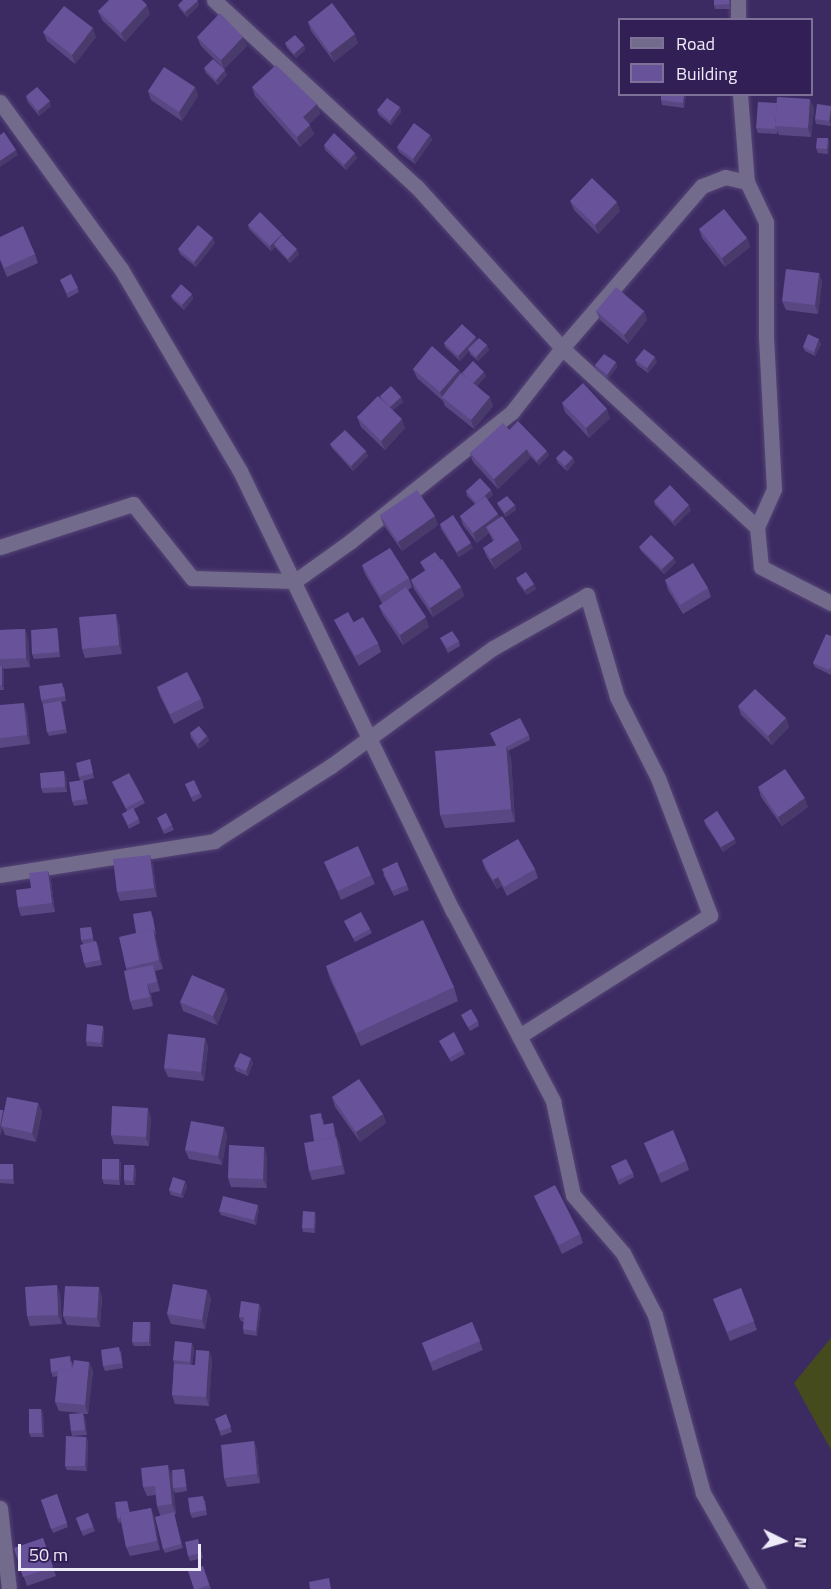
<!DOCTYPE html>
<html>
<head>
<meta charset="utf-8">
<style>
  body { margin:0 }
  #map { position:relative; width:831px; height:1589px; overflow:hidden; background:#3c2a62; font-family:"Titillium Web",sans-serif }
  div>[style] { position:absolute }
  .green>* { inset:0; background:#454b1c }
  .roads { filter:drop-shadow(0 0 2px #554577) drop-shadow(0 0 2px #554577) }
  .minor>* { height:15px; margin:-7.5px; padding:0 7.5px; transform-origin:7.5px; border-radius:7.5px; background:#736b8b }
  .wall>* { inset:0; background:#594784 }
  .shaded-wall>* { inset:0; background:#493a6c }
  .building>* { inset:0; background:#68539a }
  span { translate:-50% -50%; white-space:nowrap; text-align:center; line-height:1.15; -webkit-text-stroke:4.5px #321f56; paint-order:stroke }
  .legend { position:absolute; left:618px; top:18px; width:195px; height:78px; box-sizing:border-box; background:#321f56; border:2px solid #7d7197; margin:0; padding:8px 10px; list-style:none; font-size:18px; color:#eeebf9 }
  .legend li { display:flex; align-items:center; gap:12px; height:30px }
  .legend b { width:30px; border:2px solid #7d7197 }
  .north { position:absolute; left:753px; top:1511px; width:60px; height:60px; -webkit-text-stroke:4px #321f56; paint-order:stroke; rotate:95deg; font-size:16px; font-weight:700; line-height:24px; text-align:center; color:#eeebf9 }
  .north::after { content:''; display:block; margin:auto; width:21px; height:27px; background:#eeebf9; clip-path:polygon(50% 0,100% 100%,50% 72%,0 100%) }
  .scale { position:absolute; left:18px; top:1544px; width:183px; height:27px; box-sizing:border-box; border:3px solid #eeebf9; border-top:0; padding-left:8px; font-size:18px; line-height:21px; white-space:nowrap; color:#eeebf9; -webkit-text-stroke:4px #321f56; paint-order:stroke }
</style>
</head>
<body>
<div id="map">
  <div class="green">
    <div style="clip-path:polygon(831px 1338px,831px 1450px,794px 1383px)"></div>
  </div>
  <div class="roads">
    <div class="minor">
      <div style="left:214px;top:0;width:276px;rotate:42.7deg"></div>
      <div style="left:417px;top:187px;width:217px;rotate:48deg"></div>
      <div style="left:562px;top:348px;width:265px;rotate:42.6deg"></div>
      <div style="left:757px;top:527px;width:40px;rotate:84.3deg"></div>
      <div style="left:761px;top:567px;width:79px;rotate:27.2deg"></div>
      <div style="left:738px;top:20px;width:20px;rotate:-90deg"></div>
      <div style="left:740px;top:94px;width:88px;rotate:85.5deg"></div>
      <div style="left:747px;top:182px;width:44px;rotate:64.6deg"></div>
      <div style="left:766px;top:222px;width:115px;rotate:90deg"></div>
      <div style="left:766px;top:337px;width:152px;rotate:87deg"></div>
      <div style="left:774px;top:489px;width:42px;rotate:114.1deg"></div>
      <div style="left:0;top:102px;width:206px;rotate:54.1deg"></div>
      <div style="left:121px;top:269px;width:234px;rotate:59.5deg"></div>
      <div style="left:240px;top:471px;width:489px;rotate:64.2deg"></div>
      <div style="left:453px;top:911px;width:215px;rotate:62.2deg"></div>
      <div style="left:553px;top:1101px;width:96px;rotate:78deg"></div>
      <div style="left:573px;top:1195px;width:77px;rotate:49.2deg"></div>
      <div style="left:623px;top:1253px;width:70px;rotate:62.7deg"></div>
      <div style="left:655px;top:1315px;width:184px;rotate:74.9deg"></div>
      <div style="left:703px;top:1493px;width:111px;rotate:60.2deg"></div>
      <div style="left:0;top:547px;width:140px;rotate:-17.9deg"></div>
      <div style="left:133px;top:504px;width:95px;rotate:51.4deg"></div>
      <div style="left:192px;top:578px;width:103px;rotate:1.7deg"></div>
      <div style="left:295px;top:581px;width:69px;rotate:-35.5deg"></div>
      <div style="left:351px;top:541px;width:206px;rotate:-38.7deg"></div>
      <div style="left:512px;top:412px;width:81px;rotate:-52deg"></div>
      <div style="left:562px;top:348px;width:214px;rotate:-49.2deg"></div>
      <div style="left:702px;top:186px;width:25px;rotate:-21deg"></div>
      <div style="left:725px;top:177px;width:23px;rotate:13deg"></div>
      <div style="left:0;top:875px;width:217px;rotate:-9deg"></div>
      <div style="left:214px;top:841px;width:139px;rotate:-32.7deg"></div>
      <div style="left:331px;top:766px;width:200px;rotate:-36.1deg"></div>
      <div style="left:493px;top:648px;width:108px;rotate:-29.4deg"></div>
      <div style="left:587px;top:595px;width:106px;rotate:73.6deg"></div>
      <div style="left:617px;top:697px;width:91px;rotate:63.2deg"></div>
      <div style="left:658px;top:778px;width:147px;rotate:69.2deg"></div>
      <div style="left:710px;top:915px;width:226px;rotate:147.6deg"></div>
      <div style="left:0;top:1508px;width:81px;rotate:83.7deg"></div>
    </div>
  </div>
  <div class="wall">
    <div style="clip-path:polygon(730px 0,730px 9px,715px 9px,714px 5px)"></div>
    <div style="clip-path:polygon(178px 5px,199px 5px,187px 17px,180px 9px)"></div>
    <div style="clip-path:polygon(98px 11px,150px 14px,125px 42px,102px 20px)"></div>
    <div style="clip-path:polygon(308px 22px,358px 43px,334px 62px,311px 31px)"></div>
    <div style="clip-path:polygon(43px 32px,96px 37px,75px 64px,47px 41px)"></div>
    <div style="clip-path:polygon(197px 37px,247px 46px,224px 69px,227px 75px,218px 85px,206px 73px,204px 68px,224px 69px,201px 46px)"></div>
    <div style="clip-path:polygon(285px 43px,304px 45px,305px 50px,296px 58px,287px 48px)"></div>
    <div style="clip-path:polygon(195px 87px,198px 96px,182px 121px,151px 100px,148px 91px)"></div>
    <div style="clip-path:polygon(252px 87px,317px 104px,320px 114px,309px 124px,314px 134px,300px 147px,255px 96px)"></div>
    <div style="clip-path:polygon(686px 94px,684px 108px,662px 105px,661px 100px)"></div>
    <div style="clip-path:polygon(26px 96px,51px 106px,39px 116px,27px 101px)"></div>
    <div style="clip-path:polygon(831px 106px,831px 126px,816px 124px,815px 119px)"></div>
    <div style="clip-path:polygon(400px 107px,401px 112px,391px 125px,379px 115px,377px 110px)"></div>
    <div style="clip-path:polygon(814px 108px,811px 137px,779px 135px,777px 131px,777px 134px,758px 133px,756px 128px)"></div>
    <div style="clip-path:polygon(430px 135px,432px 140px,415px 164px,399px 152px,397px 147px)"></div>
    <div style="clip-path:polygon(828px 138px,829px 143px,828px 154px,818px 153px,816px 148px)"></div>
    <div style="clip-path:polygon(324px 145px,357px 158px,346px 170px,325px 150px)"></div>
    <div style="clip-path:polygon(570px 201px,620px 211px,598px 234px,574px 210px)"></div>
    <div style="clip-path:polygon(248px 225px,282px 234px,299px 254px,290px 263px,275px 247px,271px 251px,249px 229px)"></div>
    <div style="clip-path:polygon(699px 229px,747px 238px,750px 247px,725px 267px,702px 238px)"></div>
    <div style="clip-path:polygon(0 237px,35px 254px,38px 263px,7px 277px,0 260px)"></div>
    <div style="clip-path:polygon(215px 243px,196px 267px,180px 254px,178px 249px)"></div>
    <div style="clip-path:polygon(819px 273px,822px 282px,818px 314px,786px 310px,782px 301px)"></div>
    <div style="clip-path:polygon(71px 274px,79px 292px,68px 298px,60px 280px)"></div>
    <div style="clip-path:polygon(192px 294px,193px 299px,184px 310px,173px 300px,171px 296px)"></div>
    <div style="clip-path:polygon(596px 311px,644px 311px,647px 320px,628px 344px,600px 320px)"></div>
    <div style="clip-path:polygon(477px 340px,487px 345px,489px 350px,478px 361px,470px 354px,469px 351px,460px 361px,445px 347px,444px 343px)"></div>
    <div style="clip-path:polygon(821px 344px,815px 356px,805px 351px,803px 347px)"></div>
    <div style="clip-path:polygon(635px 360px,657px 362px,648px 373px,637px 365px)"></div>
    <div style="clip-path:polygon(616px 362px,617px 367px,608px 379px,596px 370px,595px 365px)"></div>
    <div style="clip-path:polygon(413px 369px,459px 370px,461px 374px,463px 376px,462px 373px,486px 376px,477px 386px,493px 406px,474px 429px,445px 406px,443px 401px,417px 378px)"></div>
    <div style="clip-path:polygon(380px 396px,401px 397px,403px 402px,393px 410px,405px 428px,385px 450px,361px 427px,357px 417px,381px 399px)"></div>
    <div style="clip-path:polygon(562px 403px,610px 418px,589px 438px,565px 412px)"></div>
    <div style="clip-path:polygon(509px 430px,549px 455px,539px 465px,529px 455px,530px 458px,498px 489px,473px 462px,470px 453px)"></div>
    <div style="clip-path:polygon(330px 444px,366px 451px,368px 456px,353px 471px,332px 448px)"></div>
    <div style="clip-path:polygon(556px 458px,575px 462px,567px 471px,558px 463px)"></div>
    <div style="clip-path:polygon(491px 490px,493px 495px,487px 499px,500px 518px,519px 540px,522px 549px,495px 569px,487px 557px,483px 548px,493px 541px,489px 533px,477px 543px,463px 525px,460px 516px,475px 504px,467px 496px,466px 491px)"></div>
    <div style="clip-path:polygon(654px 501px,691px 510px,675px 526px,655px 505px)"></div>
    <div style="clip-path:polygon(497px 503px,515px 505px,516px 510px,506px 517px,499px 507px)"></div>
    <div style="clip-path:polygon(380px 515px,438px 525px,402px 551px,383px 524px)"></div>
    <div style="clip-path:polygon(440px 524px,473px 548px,459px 557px,441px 529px)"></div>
    <div style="clip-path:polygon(639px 547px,676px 562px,664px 574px,641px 551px)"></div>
    <div style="clip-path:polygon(420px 562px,461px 587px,464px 596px,433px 617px,414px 589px,411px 580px,425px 571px)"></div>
    <div style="clip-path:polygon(362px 565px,409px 578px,412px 587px,408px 590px,429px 627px,403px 645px,383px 615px,379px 606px,382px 603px,365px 574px)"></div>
    <div style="clip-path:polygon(516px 578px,534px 584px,536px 589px,527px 595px,518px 583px)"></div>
    <div style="clip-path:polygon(665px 580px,708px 588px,711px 597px,683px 614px,668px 590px)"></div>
    <div style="clip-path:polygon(334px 620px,354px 623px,378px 643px,381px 652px,359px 666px,344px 639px)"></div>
    <div style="clip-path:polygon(119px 623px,122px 654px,85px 658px,82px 649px)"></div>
    <div style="clip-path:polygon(57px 628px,58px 632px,60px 657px,34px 659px,32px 654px)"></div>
    <div style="clip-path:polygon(25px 629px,28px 638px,30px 667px,3px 669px,4px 690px,0 690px,0 630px)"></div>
    <div style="clip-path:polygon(831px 636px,831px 675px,815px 667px,813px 663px)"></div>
    <div style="clip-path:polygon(440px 638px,459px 641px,460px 646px,448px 653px)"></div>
    <div style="clip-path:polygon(64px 687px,66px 701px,61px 702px,67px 733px,49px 736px,47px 732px,43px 705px,41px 700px)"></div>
    <div style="clip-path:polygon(157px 687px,201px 699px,204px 708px,174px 724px,160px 696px)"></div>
    <div style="clip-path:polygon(0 705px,27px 712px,30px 744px,0 748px)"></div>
    <div style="clip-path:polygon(738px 706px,786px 718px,789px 727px,772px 745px,741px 715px)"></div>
    <div style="clip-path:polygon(190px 733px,207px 736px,209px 741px,199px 749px,191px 738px)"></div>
    <div style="clip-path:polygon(490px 733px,529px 735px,530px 740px,508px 751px,511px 758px,515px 822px,445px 828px,440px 815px,496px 746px)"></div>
    <div style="clip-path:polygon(90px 759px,94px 778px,83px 781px,88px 804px,74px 806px,72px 801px,80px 780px,79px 777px)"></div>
    <div style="clip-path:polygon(66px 776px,67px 792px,43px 793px,41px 788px)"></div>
    <div style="clip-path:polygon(112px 782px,143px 799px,145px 803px,134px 809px,140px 823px,129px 829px,122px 814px,127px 811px)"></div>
    <div style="clip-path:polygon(185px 784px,200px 793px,202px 797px,193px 802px)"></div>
    <div style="clip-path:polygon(758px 787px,808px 807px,782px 826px,761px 797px)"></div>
    <div style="clip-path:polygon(166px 813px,174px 830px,164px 834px,157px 818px)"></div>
    <div style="clip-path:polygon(704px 820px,736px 843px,723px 852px,705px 824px)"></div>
    <div style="clip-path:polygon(482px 860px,535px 869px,538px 878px,507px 896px,502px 886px,497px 889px,485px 869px)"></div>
    <div style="clip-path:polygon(324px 862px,371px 875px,375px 884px,341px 900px)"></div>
    <div style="clip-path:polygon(397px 862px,409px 890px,394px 896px,383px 874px)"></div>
    <div style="clip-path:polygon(153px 864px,157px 897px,120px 901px,117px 892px)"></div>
    <div style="clip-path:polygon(48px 871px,51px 880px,55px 912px,21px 916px,18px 907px)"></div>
    <div style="clip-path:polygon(153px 916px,156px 935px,155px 935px,163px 969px,155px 971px,160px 991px,151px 993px,153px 1006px,133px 1010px,130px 1001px,126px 968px,136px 933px)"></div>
    <div style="clip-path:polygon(344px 921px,370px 929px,372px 933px,355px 942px)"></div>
    <div style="clip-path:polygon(91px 927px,94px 942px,96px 941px,98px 946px,102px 965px,86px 968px,84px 963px,83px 944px,81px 940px)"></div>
    <div style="clip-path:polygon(326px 966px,454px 987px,458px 1001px,361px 1046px,330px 979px)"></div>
    <div style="clip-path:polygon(228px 998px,217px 1025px,183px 1011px,180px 1002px)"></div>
    <div style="clip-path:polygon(461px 1015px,478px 1021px,479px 1026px,470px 1031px)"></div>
    <div style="clip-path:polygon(103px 1026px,104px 1031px,103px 1047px,87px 1046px,86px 1041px)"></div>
    <div style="clip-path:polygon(205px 1038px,208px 1047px,204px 1081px,168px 1077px,164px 1068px)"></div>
    <div style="clip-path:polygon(439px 1041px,463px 1050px,465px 1054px,451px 1062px)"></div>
    <div style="clip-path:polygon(253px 1063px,248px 1076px,236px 1071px,234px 1066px)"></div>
    <div style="clip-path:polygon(332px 1097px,383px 1114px,386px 1123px,360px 1142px,335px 1107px)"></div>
    <div style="clip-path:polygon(38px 1103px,42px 1112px,36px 1142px,5px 1135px,2px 1128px,0 1136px,0 1110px,3px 1110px,4px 1113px)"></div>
    <div style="clip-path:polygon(151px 1117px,149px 1146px,114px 1144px,111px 1135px)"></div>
    <div style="clip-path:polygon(323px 1118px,324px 1125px,333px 1123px,337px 1138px,340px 1146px,345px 1174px,312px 1180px,309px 1171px,314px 1141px)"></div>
    <div style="clip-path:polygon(224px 1127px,227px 1136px,222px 1165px,189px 1159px,185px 1150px)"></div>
    <div style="clip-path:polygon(644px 1143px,686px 1161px,689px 1170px,661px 1183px)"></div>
    <div style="clip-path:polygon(264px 1147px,267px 1156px,267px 1188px,231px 1187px,228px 1178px)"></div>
    <div style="clip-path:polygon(119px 1159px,121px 1164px,120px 1185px,104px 1184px,102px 1179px)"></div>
    <div style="clip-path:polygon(0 1164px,14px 1169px,14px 1184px,0 1183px)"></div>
    <div style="clip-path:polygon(134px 1165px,136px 1170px,135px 1185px,125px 1185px,124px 1180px)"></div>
    <div style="clip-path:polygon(611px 1166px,633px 1173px,634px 1177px,619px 1185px)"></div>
    <div style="clip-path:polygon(185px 1181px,187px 1186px,183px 1198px,171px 1195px,169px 1190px)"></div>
    <div style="clip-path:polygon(534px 1196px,580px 1234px,583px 1243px,562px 1254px,538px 1205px)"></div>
    <div style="clip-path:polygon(259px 1209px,256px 1225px,221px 1215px,219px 1211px)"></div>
    <div style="clip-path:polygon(316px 1217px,315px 1233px,303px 1232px,302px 1228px)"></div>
    <div style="clip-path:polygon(741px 1288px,757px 1330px,730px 1341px,713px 1299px)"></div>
    <div style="clip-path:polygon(207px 1290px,211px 1299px,205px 1329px,171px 1324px,167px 1314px)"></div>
    <div style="clip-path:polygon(60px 1294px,62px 1324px,30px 1326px,27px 1316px)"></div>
    <div style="clip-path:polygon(102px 1296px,100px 1327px,67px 1325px,63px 1316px)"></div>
    <div style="clip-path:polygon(259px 1304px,261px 1308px,257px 1336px,244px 1334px,243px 1329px,244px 1322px,241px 1321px,239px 1317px)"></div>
    <div style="clip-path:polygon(150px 1322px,151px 1326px,151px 1346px,134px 1346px,132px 1342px)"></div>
    <div style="clip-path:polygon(472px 1322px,483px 1350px,433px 1371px,422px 1343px)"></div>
    <div style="clip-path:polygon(194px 1348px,192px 1365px,195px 1365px,209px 1351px,212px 1360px,209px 1406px,175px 1404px,172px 1395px,174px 1364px,173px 1360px)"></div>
    <div style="clip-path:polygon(121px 1351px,123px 1368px,105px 1371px,103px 1366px)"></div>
    <div style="clip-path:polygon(72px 1361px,73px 1367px,89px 1362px,93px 1371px,88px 1414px,83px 1414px,85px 1418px,87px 1435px,72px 1436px,71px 1431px,81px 1413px,59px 1411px,55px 1402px,58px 1376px,53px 1377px,51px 1372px)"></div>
    <div style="clip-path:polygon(41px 1409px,43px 1413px,44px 1437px,31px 1437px,29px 1433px)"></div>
    <div style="clip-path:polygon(226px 1414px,232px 1432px,221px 1436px,215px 1419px)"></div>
    <div style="clip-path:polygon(86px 1437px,88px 1441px,87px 1471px,67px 1470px,65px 1466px)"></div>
    <div style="clip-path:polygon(254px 1441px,257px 1451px,260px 1483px,227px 1487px,224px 1478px)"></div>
    <div style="clip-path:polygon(184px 1469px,185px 1474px,187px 1491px,175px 1493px,173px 1488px)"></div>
    <div style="clip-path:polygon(172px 1474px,176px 1514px,174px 1514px,183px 1548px,165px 1553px,163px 1549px,160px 1515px,157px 1506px,156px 1495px,147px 1496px,143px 1487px)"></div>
    <div style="clip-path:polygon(57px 1494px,68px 1527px,53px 1533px,41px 1500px)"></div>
    <div style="clip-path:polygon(205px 1500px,207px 1515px,192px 1518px,190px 1513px)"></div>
    <div style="clip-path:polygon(127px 1501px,130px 1512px,151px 1508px,154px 1517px,160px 1550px,130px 1556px,126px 1547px,121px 1522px,119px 1523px,117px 1518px)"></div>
    <div style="clip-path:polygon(88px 1513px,95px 1531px,83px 1536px,76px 1518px)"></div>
    <div style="clip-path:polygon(43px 1538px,56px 1576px,27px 1586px,14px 1548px)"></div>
    <div style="clip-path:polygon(198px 1539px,203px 1558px,190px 1561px,188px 1556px)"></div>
    <div style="clip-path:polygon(203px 1566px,211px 1589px,194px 1589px)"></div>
  </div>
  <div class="shaded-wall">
    <div style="clip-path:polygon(198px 1px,199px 5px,187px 17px,185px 12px)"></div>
    <div style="clip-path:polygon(147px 5px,150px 14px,125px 42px,121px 33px)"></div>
    <div style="clip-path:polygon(93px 28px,96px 37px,75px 64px,72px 55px)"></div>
    <div style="clip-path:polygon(355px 34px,358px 43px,334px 62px,330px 53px)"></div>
    <div style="clip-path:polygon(243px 37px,247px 46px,224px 69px,221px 60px)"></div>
    <div style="clip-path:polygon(304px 45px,305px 50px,296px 58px,294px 54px)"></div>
    <div style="clip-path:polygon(225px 70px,227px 75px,218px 85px,216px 80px)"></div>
    <div style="clip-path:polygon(195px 87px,198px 96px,182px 121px,179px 112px)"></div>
    <div style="clip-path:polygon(684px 94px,686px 94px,684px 108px,683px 103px)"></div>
    <div style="clip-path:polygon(810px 99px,814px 108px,811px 137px,808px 128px)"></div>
    <div style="clip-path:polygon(50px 101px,51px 106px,39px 116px,38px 111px)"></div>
    <div style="clip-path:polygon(317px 104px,320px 114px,306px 126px,303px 117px)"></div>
    <div style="clip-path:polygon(400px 107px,401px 112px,391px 125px,390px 121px)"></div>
    <div style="clip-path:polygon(831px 110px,831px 126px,829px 121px)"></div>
    <div style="clip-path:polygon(310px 125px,314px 134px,300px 147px,297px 137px)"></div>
    <div style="clip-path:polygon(430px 135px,432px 140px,415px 164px,413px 159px)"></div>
    <div style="clip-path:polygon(828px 138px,829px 143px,828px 154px,827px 149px)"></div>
    <div style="clip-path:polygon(16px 150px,18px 155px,0 167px,0 161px)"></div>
    <div style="clip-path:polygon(355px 153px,357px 158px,346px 170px,344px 165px)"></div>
    <div style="clip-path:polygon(617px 202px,620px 211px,598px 234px,595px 225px)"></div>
    <div style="clip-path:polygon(282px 234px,283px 238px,274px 244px,275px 247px,271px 251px,270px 246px)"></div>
    <div style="clip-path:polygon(213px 238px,215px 243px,196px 267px,194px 262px)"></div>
    <div style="clip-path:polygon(747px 238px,750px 247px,725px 267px,722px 258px)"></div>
    <div style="clip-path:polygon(297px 249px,299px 254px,290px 263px,288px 259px)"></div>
    <div style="clip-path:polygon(819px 273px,822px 282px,818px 314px,815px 305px)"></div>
    <div style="clip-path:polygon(192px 294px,193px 299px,184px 310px,182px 305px)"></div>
    <div style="clip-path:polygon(644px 311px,647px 320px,628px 344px,624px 335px)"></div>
    <div style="clip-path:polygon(476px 337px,477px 342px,468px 349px,469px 351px,460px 361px,458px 356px)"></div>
    <div style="clip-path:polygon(819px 339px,821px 344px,815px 356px,814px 352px)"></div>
    <div style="clip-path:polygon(487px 345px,489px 350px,478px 361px,476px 357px)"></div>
    <div style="clip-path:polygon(655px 357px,657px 362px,648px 373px,647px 368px)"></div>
    <div style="clip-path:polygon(616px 362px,617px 367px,608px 379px,607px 375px)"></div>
    <div style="clip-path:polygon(459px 370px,462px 379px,442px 397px,440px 392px)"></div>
    <div style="clip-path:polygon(484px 372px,486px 376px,475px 388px,473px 383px)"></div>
    <div style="clip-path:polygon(401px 397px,403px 402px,391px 412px,390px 407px)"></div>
    <div style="clip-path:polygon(490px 397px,493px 406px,474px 429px,471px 420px)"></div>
    <div style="clip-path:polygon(607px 409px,610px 418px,589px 438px,586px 428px)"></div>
    <div style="clip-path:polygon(402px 419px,405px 428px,385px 450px,381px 441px)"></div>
    <div style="clip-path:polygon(527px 449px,530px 458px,498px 489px,494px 479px)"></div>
    <div style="clip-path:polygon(366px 451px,368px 456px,353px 471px,351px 466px)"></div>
    <div style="clip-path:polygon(547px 451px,549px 455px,539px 465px,537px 461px)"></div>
    <div style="clip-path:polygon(573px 458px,575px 462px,567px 471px,565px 466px)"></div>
    <div style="clip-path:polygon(491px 490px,493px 495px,478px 508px,477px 503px)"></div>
    <div style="clip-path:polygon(515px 505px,516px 510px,506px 517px,505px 513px)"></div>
    <div style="clip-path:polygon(689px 505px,691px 510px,675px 526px,673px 521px)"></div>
    <div style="clip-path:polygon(498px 514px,502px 524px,486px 527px,489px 533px,477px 543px,473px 533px)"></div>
    <div style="clip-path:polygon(435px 516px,438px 525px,402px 551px,398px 542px)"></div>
    <div style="clip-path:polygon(519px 540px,522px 549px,495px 569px,491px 559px)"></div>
    <div style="clip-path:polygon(471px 543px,473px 548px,459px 557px,457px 552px)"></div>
    <div style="clip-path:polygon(674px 558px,676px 562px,664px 574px,662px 569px)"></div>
    <div style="clip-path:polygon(534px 584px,536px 589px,527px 595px,525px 590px)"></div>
    <div style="clip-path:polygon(461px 587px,464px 596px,433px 617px,430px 608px)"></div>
    <div style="clip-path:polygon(116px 614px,119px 623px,122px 654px,119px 645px)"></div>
    <div style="clip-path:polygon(426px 617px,429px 627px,403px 645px,400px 635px)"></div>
    <div style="clip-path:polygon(25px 629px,28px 638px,30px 667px,26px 658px)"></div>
    <div style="clip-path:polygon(2px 666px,4px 671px,4px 690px,2px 685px)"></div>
    <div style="clip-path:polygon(61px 701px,63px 706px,67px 733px,66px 729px)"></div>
    <div style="clip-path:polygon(24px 703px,27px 712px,30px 744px,27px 735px)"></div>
    <div style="clip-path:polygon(786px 718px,789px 727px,772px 745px,768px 736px)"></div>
    <div style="clip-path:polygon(207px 736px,209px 741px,199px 749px,198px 744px)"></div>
    <div style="clip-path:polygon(506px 745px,511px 758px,515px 822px,511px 809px)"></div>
    <div style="clip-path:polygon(64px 771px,66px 776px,67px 792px,65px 787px)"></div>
    <div style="clip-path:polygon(805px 798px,808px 807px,782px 826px,778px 817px)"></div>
    <div style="clip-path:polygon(735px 839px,736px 843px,723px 852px,721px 847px)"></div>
    <div style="clip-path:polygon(150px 855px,153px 864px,157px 897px,154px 888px)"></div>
    <div style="clip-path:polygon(48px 871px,51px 880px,55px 912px,52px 903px)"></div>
    <div style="clip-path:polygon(498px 877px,502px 886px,497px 889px,493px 880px)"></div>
    <div style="clip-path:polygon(153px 929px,156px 938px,163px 969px,159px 960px)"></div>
    <div style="clip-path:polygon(153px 965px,156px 974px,160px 991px,157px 982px)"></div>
    <div style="clip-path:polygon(147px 984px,151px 993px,153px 1006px,150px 997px)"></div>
    <div style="clip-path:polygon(225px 989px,228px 998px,217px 1025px,213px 1016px)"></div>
    <div style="clip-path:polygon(103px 1026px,104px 1031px,103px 1047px,101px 1043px)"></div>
    <div style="clip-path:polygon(205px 1038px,208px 1047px,204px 1081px,201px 1072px)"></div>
    <div style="clip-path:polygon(251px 1058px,253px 1063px,248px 1076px,246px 1071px)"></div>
    <div style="clip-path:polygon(38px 1103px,42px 1112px,36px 1142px,32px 1133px)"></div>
    <div style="clip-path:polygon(148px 1108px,151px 1117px,149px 1146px,146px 1137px)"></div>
    <div style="clip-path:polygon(3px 1110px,5px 1115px,1px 1126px,2px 1128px,1px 1136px,0 1126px)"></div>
    <div style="clip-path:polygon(383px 1114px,386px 1123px,360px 1142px,356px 1132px)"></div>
    <div style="clip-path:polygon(333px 1123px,337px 1138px,340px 1146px,345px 1174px,342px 1165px,336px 1141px)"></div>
    <div style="clip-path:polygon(224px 1127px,227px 1136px,222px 1165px,218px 1156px)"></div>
    <div style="clip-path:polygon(264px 1147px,267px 1156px,267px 1188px,263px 1179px)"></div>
    <div style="clip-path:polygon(119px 1159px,121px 1164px,120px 1185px,119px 1180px)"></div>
    <div style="clip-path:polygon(13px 1164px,14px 1169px,14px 1184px,13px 1179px)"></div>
    <div style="clip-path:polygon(134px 1165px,136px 1170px,135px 1185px,133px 1181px)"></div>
    <div style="clip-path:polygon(185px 1181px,187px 1186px,183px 1198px,181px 1194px)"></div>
    <div style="clip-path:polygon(258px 1205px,259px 1209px,256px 1225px,254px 1220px)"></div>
    <div style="clip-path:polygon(315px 1212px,316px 1217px,315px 1233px,314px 1228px)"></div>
    <div style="clip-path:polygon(57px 1285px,60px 1294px,62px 1324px,58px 1315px)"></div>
    <div style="clip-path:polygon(99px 1287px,102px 1296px,100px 1327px,97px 1318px)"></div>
    <div style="clip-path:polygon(207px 1290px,211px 1299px,205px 1329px,202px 1320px)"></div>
    <div style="clip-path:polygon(259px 1304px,261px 1308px,257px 1336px,256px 1331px)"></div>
    <div style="clip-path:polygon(150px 1322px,151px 1326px,151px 1346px,149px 1342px)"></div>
    <div style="clip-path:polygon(192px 1343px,194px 1348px,192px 1367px,190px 1362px)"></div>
    <div style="clip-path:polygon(209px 1351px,212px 1360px,209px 1406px,206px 1397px)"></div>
    <div style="clip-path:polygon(89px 1362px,93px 1371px,88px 1414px,85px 1405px)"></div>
    <div style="clip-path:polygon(41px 1409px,43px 1413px,44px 1437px,42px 1433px)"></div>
    <div style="clip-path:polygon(83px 1413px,85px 1418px,87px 1435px,85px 1430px)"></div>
    <div style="clip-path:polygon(86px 1437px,88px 1441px,87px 1471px,85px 1466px)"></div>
    <div style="clip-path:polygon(254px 1441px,257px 1451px,260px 1483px,257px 1474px)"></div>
    <div style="clip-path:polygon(168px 1465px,172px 1474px,176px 1514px,172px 1504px)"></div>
    <div style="clip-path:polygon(151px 1508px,154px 1517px,160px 1550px,157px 1541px)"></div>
  </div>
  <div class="building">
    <div style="clip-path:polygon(109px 0,142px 0,147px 5px,121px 33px,98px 11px)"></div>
    <div style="clip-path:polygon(183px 0,197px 0,198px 1px,185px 12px,178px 5px)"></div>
    <div style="clip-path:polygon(714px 0,729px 0,729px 4px,714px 5px)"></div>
    <div style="clip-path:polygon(332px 3px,355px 34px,330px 53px,308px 22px)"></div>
    <div style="clip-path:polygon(64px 6px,93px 28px,72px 55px,43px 32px)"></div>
    <div style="clip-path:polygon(220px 13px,243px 37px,221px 60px,197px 37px)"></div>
    <div style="clip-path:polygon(295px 35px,304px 45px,294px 54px,285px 43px)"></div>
    <div style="clip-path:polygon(213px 59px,225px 70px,216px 80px,204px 68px)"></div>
    <div style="clip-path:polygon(276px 65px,317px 104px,303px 117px,310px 125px,297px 137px,252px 87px)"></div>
    <div style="clip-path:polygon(164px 67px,195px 87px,179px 112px,148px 91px)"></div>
    <div style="clip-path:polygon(37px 87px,50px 101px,38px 111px,26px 96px)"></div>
    <div style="clip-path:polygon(661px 94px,684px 94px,683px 103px,661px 100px)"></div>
    <div style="clip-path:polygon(777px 97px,810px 99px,808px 128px,775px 126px)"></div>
    <div style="clip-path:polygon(387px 98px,400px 107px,390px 121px,377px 110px)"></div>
    <div style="clip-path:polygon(758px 102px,777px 103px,775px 129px,756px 128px)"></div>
    <div style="clip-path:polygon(817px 104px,831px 106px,829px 121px,815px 119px)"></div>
    <div style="clip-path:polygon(414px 123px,430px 135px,413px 159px,397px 147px)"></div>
    <div style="clip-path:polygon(4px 132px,16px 150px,0 161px,0 135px)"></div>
    <div style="clip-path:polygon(334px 133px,355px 153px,344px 165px,324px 145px)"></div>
    <div style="clip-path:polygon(817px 138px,828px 138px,827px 149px,816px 148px)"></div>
    <div style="clip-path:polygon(592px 178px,617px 202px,595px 225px,570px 201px)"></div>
    <div style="clip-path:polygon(724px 209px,747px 238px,722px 258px,699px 229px)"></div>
    <div style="clip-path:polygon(260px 212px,282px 234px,270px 246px,248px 225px)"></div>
    <div style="clip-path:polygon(198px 225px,213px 238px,194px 262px,178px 249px)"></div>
    <div style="clip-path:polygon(23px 226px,35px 254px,4px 268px,0 259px,0 237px)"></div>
    <div style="clip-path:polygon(282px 235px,297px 249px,288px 259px,274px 244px)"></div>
    <div style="clip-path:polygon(786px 269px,819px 273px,815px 305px,782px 301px)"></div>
    <div style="clip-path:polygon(71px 274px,78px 288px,67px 293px,60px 280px)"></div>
    <div style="clip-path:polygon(181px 284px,192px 294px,182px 305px,171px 296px)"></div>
    <div style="clip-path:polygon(616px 287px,644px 311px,624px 335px,596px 311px)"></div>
    <div style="clip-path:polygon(462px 324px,476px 337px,458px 356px,444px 343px)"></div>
    <div style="clip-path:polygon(808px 334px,819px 339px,814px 352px,803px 347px)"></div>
    <div style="clip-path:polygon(479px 338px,487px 345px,476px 357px,468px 349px)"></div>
    <div style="clip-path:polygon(432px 346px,459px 370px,440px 392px,413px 369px)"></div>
    <div style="clip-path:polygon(644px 349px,655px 357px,647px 368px,635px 360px)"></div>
    <div style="clip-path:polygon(604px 354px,616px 362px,607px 375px,595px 365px)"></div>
    <div style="clip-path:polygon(473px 361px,484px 372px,473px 383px,462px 373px)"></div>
    <div style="clip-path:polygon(461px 373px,490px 397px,471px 420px,442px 397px)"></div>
    <div style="clip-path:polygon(583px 383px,607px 409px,586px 428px,562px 403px)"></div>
    <div style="clip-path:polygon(391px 386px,401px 397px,390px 407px,380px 396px)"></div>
    <div style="clip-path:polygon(378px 396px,402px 419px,381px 441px,357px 417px)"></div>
    <div style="clip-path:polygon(518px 421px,547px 451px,537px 461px,509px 430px)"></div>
    <div style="clip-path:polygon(503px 423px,527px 449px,494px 479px,470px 453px)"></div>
    <div style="clip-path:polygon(345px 430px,366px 451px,351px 466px,330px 444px)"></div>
    <div style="clip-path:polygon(564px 450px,573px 458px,565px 466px,556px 458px)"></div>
    <div style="clip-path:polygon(480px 478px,491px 490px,476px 503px,466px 491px)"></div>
    <div style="clip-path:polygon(670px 485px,689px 505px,673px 521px,654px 501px)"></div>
    <div style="clip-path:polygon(417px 490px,435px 516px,398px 542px,380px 515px)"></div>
    <div style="clip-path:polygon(485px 496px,498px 514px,473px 533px,460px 516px)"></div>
    <div style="clip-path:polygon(507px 496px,515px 505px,505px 513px,497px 503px)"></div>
    <div style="clip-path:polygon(453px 515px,471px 543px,457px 552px,440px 524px)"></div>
    <div style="clip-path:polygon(502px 516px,519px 540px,491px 559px,483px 548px,495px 540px,486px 527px)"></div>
    <div style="clip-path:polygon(651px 535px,674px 558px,662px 569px,639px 547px)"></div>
    <div style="clip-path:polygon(390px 548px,409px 578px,380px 596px,362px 565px)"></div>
    <div style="clip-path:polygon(435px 552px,441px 560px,426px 570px,420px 562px)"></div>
    <div style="clip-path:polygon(442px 559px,461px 587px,430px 608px,411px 580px)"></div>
    <div style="clip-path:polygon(693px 563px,708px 588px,680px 605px,665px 580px)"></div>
    <div style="clip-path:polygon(526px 572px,534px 584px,525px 590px,516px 578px)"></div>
    <div style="clip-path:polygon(406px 587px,426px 617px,400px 635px,379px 606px)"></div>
    <div style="clip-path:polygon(348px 612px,354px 623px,340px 630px,341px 632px,334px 620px)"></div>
    <div style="clip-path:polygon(116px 614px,119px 645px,82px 649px,79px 617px)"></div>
    <div style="clip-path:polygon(363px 617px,378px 643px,355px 656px,340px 630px)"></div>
    <div style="clip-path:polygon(57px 628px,59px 652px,32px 654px,31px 630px)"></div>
    <div style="clip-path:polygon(25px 629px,26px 658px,0 659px,0 630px)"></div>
    <div style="clip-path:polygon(452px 631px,459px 641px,447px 648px,440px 638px)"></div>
    <div style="clip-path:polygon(826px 634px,831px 636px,831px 667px,829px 670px,813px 663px)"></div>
    <div style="clip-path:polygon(0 666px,2px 666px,2px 685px,0 685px)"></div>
    <div style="clip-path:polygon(187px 672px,201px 699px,170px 714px,157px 687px)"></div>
    <div style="clip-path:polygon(62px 683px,65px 696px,41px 700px,39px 686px)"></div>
    <div style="clip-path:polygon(755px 689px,786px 718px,768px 736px,738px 706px)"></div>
    <div style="clip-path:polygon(61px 701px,66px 729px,47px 732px,43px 704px)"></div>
    <div style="clip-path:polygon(24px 703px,27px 735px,0 738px,0 705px)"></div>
    <div style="clip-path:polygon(520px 718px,529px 735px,506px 747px,506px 745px,497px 746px,490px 733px)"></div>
    <div style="clip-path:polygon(199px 726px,207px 736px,198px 744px,190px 733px)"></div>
    <div style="clip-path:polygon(506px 745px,511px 809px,440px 815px,435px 751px)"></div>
    <div style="clip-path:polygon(90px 759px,93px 773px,79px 777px,76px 763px)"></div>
    <div style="clip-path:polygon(785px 769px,805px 798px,778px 817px,758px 787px)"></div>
    <div style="clip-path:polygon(64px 771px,65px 787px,41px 788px,40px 773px)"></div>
    <div style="clip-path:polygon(129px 773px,143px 799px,126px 808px,112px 782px)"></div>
    <div style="clip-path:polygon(83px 780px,86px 799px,72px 801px,69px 782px)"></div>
    <div style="clip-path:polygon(194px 780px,200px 793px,191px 797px,185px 784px)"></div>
    <div style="clip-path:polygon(133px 808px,139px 819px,128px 825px,122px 814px)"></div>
    <div style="clip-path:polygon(717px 811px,735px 839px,721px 847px,704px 820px)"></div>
    <div style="clip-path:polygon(166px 813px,172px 825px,163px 830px,157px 818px)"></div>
    <div style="clip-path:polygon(518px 839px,535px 869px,504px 887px,498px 877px,493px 880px,482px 860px)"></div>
    <div style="clip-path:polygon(358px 846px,371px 875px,338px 891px,324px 862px)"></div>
    <div style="clip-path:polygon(150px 855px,154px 888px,117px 892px,113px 859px)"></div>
    <div style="clip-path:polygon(397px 862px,407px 885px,392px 891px,382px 869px)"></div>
    <div style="clip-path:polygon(48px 871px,52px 903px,18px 907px,16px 890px,31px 888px,29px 873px)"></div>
    <div style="clip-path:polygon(151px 911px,155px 930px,153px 930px,153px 929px,136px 933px,133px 914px)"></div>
    <div style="clip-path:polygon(361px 912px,370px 929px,353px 938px,344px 921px)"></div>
    <div style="clip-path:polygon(423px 920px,454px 987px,356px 1033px,326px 966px)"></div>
    <div style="clip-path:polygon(91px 927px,93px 938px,81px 940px,80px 928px)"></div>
    <div style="clip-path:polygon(153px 929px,159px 960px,126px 968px,119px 937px)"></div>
    <div style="clip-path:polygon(96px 941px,100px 960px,84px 963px,80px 945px)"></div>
    <div style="clip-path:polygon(153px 965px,157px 982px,147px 984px,150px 997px,130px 1001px,124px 971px)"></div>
    <div style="clip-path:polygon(192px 975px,225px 989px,213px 1016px,180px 1002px)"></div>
    <div style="clip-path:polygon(471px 1009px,478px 1021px,468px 1027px,461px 1015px)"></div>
    <div style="clip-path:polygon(87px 1024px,103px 1026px,101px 1043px,86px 1041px)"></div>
    <div style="clip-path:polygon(454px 1032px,463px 1050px,449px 1058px,439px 1041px)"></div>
    <div style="clip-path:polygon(168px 1034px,205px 1038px,201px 1072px,164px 1068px)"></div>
    <div style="clip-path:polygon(240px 1053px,251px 1058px,246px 1071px,234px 1066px)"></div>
    <div style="clip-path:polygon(359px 1079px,383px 1114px,356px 1132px,332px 1097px)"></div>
    <div style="clip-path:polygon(7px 1097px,38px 1103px,32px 1133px,1px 1126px)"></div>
    <div style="clip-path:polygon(112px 1106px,148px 1108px,146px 1137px,111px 1135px)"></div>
    <div style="clip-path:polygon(0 1110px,3px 1110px,0 1126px)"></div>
    <div style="clip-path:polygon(321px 1113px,323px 1125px,333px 1123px,335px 1137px,314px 1141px,310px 1115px)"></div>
    <div style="clip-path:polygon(191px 1121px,224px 1127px,218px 1156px,185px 1150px)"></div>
    <div style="clip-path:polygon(673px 1130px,686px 1161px,658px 1174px,644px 1143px)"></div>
    <div style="clip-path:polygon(336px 1137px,342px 1165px,309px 1171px,304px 1143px)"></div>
    <div style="clip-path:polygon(229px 1145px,264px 1147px,263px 1179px,228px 1178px)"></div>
    <div style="clip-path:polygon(102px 1159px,119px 1159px,119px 1180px,102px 1179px)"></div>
    <div style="clip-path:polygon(626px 1159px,633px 1173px,618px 1180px,611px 1166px)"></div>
    <div style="clip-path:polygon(0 1164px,13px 1164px,13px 1179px,0 1179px)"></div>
    <div style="clip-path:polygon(124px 1165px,134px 1165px,133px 1181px,124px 1180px)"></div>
    <div style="clip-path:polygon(173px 1177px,185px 1181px,181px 1194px,169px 1190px)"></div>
    <div style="clip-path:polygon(555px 1185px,580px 1234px,559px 1245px,534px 1196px)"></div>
    <div style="clip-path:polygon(223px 1196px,258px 1205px,254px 1220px,219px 1211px)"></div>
    <div style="clip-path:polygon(303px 1211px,315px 1212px,314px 1228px,302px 1228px)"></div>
    <div style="clip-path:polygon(173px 1284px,207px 1290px,202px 1320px,167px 1314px)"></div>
    <div style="clip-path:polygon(57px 1285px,58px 1315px,27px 1316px,25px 1287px)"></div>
    <div style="clip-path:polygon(65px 1286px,99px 1287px,97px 1318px,63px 1316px)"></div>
    <div style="clip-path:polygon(741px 1288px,754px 1321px,727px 1332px,713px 1299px)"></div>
    <div style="clip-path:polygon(241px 1301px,259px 1304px,256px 1331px,243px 1329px,244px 1317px,239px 1317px)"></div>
    <div style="clip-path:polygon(133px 1322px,150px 1322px,149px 1342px,132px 1342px)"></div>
    <div style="clip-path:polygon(472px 1322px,480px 1341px,430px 1362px,422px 1343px)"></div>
    <div style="clip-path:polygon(175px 1341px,192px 1343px,190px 1362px,173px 1360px)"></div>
    <div style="clip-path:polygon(119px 1347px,122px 1363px,103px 1366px,101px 1350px)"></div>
    <div style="clip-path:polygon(196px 1350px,209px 1351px,206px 1397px,172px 1395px,174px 1364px,195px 1365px)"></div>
    <div style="clip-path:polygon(70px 1356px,72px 1370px,58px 1369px,58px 1371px,51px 1372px,50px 1359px)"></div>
    <div style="clip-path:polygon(74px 1360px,89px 1362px,85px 1405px,55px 1402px,58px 1369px,72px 1370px)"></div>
    <div style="clip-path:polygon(29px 1409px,41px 1409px,42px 1433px,29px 1433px)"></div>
    <div style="clip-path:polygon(83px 1413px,85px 1430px,71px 1431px,69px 1414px)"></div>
    <div style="clip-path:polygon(226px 1414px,231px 1427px,220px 1431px,215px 1419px)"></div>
    <div style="clip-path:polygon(66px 1436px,86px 1437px,85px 1466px,65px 1466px)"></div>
    <div style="clip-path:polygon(254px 1441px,257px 1474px,224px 1478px,221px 1445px)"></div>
    <div style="clip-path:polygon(168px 1465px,172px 1504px,157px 1506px,155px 1486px,143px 1487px,141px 1468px)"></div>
    <div style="clip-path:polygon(184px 1469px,186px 1487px,173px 1488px,172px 1470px)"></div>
    <div style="clip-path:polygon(57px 1494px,67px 1523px,51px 1529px,41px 1500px)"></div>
    <div style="clip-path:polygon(203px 1496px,206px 1510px,190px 1513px,188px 1498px)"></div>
    <div style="clip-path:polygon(127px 1501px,129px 1512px,120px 1514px,120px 1518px,117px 1518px,115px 1502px)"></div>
    <div style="clip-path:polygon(151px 1508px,157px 1541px,126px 1547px,120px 1514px)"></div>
    <div style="clip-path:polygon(174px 1512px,181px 1544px,163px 1549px,155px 1517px)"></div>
    <div style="clip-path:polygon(88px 1513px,93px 1527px,81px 1531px,76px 1518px)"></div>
    <div style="clip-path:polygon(43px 1538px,53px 1567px,23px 1577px,14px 1548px)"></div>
    <div style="clip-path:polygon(198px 1539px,201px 1553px,188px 1556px,185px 1542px)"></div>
    <div style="clip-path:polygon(203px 1566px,209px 1585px,198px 1589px,194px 1589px,188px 1571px)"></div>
    <div style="clip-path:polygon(329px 1578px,331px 1589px,310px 1589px,309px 1582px)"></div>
  </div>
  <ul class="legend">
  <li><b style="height:8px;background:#736b8b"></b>Road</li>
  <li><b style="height:16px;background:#68539a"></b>Building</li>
  </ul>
  <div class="north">N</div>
  <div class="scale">50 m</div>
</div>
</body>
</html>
